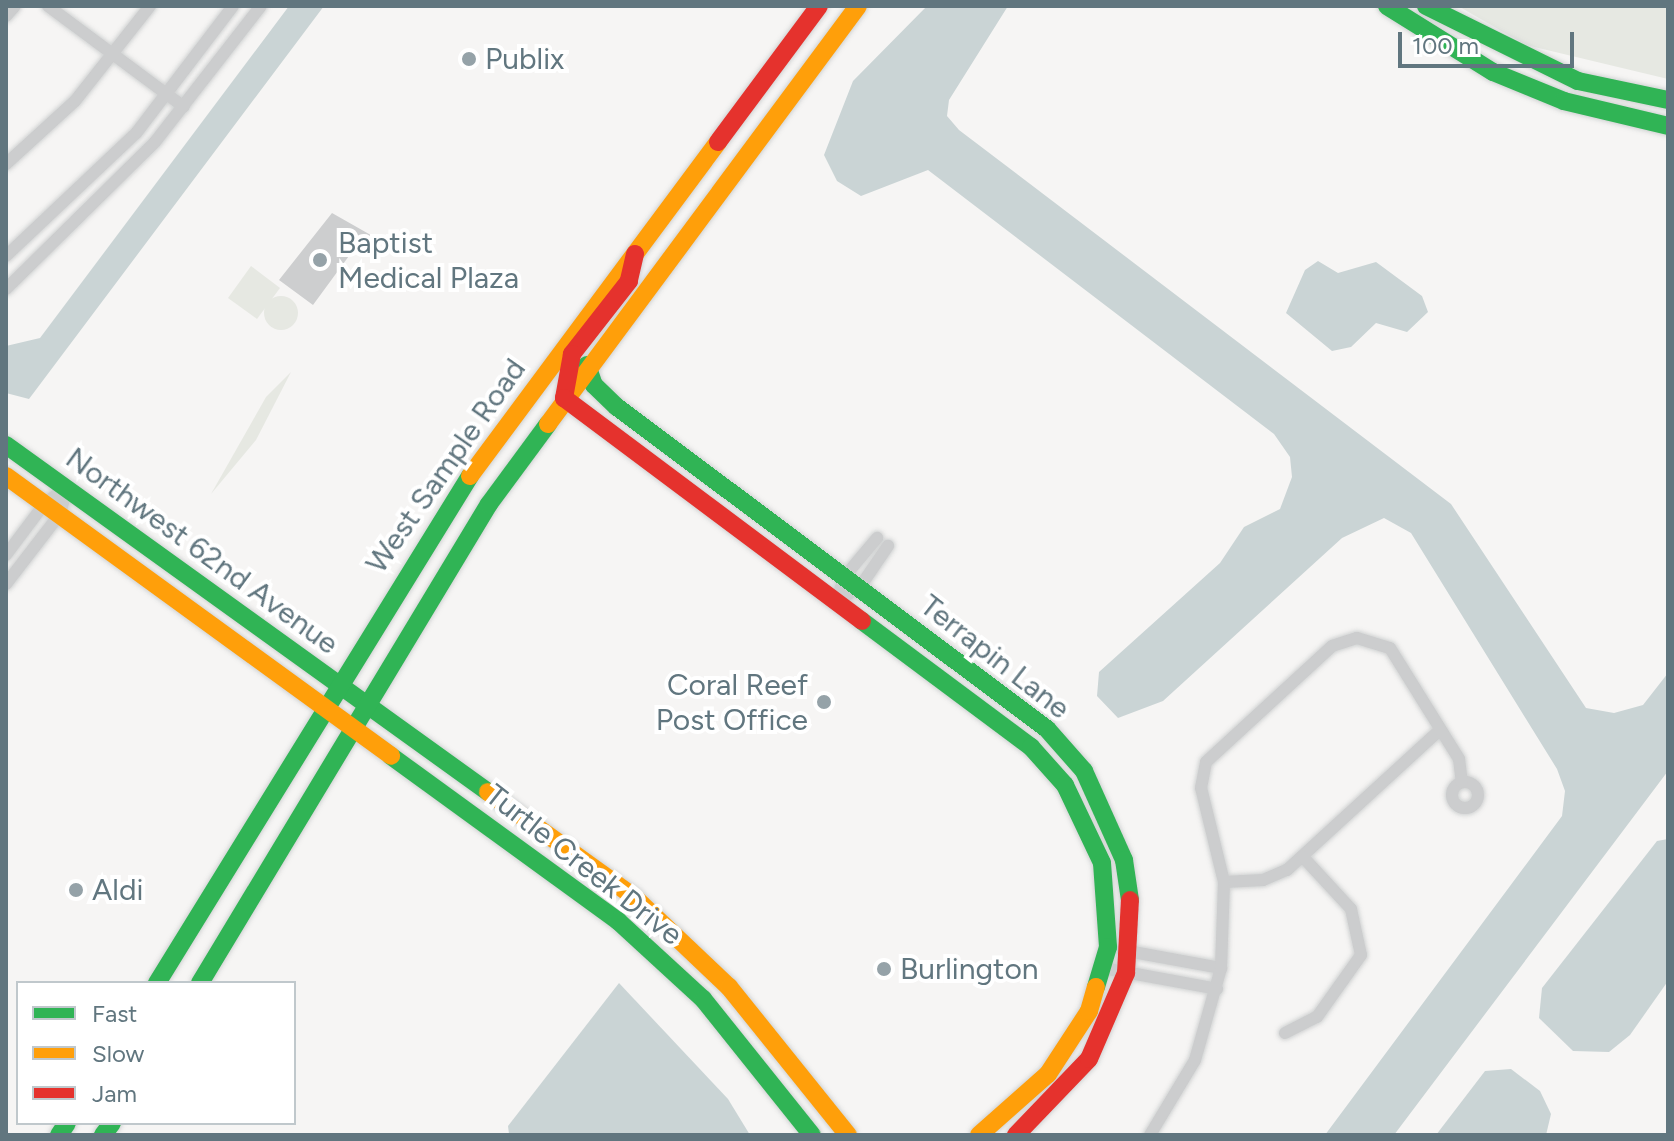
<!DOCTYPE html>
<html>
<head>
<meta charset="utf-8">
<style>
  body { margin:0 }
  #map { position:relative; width:1674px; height:1141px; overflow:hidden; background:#f6f5f4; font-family:Figtree,sans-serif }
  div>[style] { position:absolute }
  .green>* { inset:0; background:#e6e8e2 }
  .round { border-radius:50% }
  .water>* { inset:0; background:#cad4d5 }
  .building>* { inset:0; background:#cdcecf }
  .roads { filter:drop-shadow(0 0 2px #d1d3d3) drop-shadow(0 0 2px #d1d3d3) }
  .street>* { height:12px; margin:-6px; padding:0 6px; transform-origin:6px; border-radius:6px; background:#cccdce }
  .street>.ring { margin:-6px; padding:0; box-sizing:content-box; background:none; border:12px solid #cccdce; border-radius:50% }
  .fast>* { height:18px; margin:-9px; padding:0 9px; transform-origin:9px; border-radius:9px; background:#30b455 }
  .slow>* { height:18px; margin:-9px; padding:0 9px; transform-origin:9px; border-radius:9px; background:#ff9f0a }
  .jam>* { height:18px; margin:-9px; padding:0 9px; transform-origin:9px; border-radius:9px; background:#e5322d }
  .dots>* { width:22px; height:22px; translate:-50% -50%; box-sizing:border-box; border:4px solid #fff; border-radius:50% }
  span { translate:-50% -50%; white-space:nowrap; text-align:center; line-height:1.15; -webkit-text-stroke:8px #fff; paint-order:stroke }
  .poi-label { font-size:30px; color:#61767f }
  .left { translate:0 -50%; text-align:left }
  .right { translate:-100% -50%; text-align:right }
  .street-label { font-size:30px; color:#61767f }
  .frame { position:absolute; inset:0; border:8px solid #61767f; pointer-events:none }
  .legend { position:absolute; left:16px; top:981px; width:280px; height:144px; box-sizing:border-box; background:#fff; border:2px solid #c0c8cc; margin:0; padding:10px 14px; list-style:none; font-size:24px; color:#61767f }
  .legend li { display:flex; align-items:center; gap:16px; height:40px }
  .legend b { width:40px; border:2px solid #c0c8cc }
  .scale { position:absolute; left:1398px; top:32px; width:176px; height:36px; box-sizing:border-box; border:4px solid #61767f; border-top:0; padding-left:10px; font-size:24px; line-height:28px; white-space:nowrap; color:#61767f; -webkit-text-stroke:6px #fff; paint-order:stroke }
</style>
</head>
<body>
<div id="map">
  <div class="green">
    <div style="clip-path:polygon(1458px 6px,1668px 6px,1668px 79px,1526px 45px)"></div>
    <div style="clip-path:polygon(251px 266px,280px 288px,257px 319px,228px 298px)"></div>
    <div class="round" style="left:264px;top:296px;width:34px;height:34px"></div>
    <div style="clip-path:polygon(291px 372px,256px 440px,211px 494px,266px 397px)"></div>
  </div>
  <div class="water">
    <div style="clip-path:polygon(289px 6px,324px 6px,29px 399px,6px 393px,6px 346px,40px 338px)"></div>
    <div style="clip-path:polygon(927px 6px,1008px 6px,949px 100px,947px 116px,959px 130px,1451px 504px,1586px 708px,1614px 713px,1643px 705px,1668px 673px,1668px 771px,1394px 1135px,1325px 1135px,1562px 816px,1565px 791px,1557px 769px,1411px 533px,1384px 518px,1342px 538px,1163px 701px,1118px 718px,1097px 696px,1099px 672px,1220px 563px,1244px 527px,1280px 509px,1292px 477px,1290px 457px,1274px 434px,928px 170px,861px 196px,837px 181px,824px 155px,853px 81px)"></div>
    <div style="clip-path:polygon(1318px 261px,1338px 273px,1376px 262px,1422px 296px,1428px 312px,1407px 332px,1376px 323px,1351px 347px,1332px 351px,1286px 313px,1305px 270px)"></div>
    <div style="clip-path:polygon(1668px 839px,1668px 981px,1630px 1035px,1609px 1052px,1573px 1051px,1539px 1018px,1542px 988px,1657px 841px)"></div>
    <div style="clip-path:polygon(619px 983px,728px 1099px,750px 1135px,509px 1134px,508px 1126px)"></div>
    <div style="clip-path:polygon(1511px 1069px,1540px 1091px,1551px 1114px,1546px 1135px,1436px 1135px,1485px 1071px)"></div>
  </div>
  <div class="building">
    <div style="clip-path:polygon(332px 213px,376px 238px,366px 251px,357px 245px,313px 305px,279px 280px)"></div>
  </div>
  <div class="roads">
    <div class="street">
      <div style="left:48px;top:6px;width:169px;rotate:36.6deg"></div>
      <div style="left:6px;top:16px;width:13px;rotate:-48deg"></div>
      <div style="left:6px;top:164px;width:93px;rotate:-42.4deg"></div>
      <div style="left:75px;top:101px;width:121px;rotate:-51.7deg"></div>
      <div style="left:6px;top:256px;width:180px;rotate:-43.4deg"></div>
      <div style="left:137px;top:132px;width:158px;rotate:-52.7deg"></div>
      <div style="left:6px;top:289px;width:209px;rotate:-44.6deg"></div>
      <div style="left:155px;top:142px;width:172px;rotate:-52.1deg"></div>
      <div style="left:6px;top:555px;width:65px;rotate:-53.1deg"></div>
      <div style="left:45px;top:503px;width:27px;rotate:-36deg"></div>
      <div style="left:6px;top:584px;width:88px;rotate:-52.4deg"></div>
      <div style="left:60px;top:514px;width:28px;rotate:-75deg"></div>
      <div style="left:836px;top:601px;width:28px;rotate:-30deg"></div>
      <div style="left:860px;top:587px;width:50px;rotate:-55.7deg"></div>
      <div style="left:836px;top:601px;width:27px;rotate:-70deg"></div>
      <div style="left:845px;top:576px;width:50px;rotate:-49.9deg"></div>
      <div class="ring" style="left:1452px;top:782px;width:14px;height:14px"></div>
      <div style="left:1224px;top:882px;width:39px;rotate:-3deg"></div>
      <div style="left:1263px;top:880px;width:26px;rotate:-23deg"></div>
      <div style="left:1287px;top:870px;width:207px;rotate:-42.5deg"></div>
      <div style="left:1122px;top:950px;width:101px;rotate:10.3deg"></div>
      <div style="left:1103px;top:968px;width:116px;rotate:10.4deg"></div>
      <div style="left:1285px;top:1033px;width:36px;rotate:-27deg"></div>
      <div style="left:1317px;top:1017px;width:76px;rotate:-54.6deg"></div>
      <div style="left:1361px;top:955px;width:47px;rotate:-102.3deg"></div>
      <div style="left:1351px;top:909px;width:71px;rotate:-132.7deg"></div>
      <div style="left:1150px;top:1135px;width:87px;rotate:-59deg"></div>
      <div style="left:1195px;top:1060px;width:96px;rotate:-74.2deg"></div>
      <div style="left:1221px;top:968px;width:86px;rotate:-88deg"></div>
      <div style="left:1224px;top:882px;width:97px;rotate:-103.7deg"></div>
      <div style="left:1201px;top:788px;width:26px;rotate:-79deg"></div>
      <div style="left:1206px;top:762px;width:171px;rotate:-42.6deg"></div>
      <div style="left:1332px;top:646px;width:26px;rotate:-18deg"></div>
      <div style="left:1357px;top:638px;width:34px;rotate:17deg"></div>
      <div style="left:1390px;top:648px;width:131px;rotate:58.1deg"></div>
      <div style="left:1459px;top:759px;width:23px;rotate:83deg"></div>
    </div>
    <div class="fast">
      <div style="left:1387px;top:6px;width:125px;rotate:31.9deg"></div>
      <div style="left:1493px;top:72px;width:77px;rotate:22.2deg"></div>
      <div style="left:1564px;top:101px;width:107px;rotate:13.5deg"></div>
      <div style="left:1426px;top:6px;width:169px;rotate:26.3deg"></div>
      <div style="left:1578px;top:81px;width:92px;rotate:11.9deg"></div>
      <div style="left:587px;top:365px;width:21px;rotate:71deg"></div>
      <div style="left:594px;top:385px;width:32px;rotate:44deg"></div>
      <div style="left:617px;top:407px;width:537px;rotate:36.83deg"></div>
      <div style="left:1047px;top:729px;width:56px;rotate:48.6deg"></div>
      <div style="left:1084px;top:771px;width:98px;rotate:65.8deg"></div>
      <div style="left:1124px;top:860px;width:40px;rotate:81.5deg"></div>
      <div style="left:6px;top:445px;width:594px;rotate:35.75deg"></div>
      <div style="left:862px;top:621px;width:211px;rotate:36.7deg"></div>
      <div style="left:1031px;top:747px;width:51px;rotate:48.2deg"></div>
      <div style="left:1065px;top:785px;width:86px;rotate:64.6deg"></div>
      <div style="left:1102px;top:863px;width:84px;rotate:85.9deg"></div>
      <div style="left:1108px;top:947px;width:42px;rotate:106.7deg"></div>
      <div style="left:391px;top:756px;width:281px;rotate:36deg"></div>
      <div style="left:618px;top:921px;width:115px;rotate:42.5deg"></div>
      <div style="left:703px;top:999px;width:174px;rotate:51.3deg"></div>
      <div style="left:157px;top:983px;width:596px;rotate:-58.31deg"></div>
      <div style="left:200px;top:983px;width:559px;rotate:-58.9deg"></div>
      <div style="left:489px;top:504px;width:99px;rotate:-53.6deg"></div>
      <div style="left:59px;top:1135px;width:14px;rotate:-56deg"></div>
      <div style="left:103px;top:1135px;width:15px;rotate:-53deg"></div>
    </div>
    <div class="slow">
      <div style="left:548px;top:424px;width:520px;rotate:-53.44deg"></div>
      <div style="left:6px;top:476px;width:476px;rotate:36deg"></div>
      <div style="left:470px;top:476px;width:416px;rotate:-53.4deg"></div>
      <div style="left:488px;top:792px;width:180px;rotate:35.7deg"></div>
      <div style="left:634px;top:897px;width:131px;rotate:43.5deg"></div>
      <div style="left:729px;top:987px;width:190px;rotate:51.2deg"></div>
      <div style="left:979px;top:1135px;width:92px;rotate:-41.5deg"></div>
      <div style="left:1048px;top:1074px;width:75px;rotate:-56.9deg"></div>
      <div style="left:1089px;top:1011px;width:25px;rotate:-74deg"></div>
    </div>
    <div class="jam">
      <div style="left:718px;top:142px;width:169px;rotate:-53.4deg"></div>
      <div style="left:635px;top:254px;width:28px;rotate:103deg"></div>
      <div style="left:629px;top:281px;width:93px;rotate:128deg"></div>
      <div style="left:572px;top:354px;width:45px;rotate:100.3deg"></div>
      <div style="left:564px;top:398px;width:372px;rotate:36.8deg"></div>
      <div style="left:1016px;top:1135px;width:105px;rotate:-46.2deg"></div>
      <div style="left:1089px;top:1059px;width:94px;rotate:-66.7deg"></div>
      <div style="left:1126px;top:973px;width:73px;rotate:-86.9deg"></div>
    </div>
  </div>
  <div class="dots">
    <div style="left:469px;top:59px;background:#95a2a8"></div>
    <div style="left:320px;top:260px;background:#95a2a8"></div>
    <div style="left:824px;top:702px;background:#95a2a8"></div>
    <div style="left:76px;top:890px;background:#95a2a8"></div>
    <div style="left:884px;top:969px;background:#95a2a8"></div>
  </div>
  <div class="poi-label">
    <span class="left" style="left:485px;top:59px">Publix</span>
    <span class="left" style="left:338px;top:260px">Baptist<br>Medical Plaza</span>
    <span class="right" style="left:808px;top:702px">Coral Reef<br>Post Office</span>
    <span class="left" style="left:92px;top:890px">Aldi</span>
    <span class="left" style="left:900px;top:969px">Burlington</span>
  </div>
  <div class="street-label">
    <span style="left:446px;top:466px;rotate:-55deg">West Sample Road</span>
    <span style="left:202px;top:551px;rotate:36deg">Northwest 62nd Avenue</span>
    <span style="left:995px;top:657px;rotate:38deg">Terrapin Lane</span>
    <span style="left:584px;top:865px;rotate:38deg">Turtle Creek Drive</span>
  </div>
  <div class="frame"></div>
  <ul class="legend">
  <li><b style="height:10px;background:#30b455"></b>Fast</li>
  <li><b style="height:10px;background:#ff9f0a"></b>Slow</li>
  <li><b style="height:10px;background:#e5322d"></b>Jam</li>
  </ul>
  <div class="scale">100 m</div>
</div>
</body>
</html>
